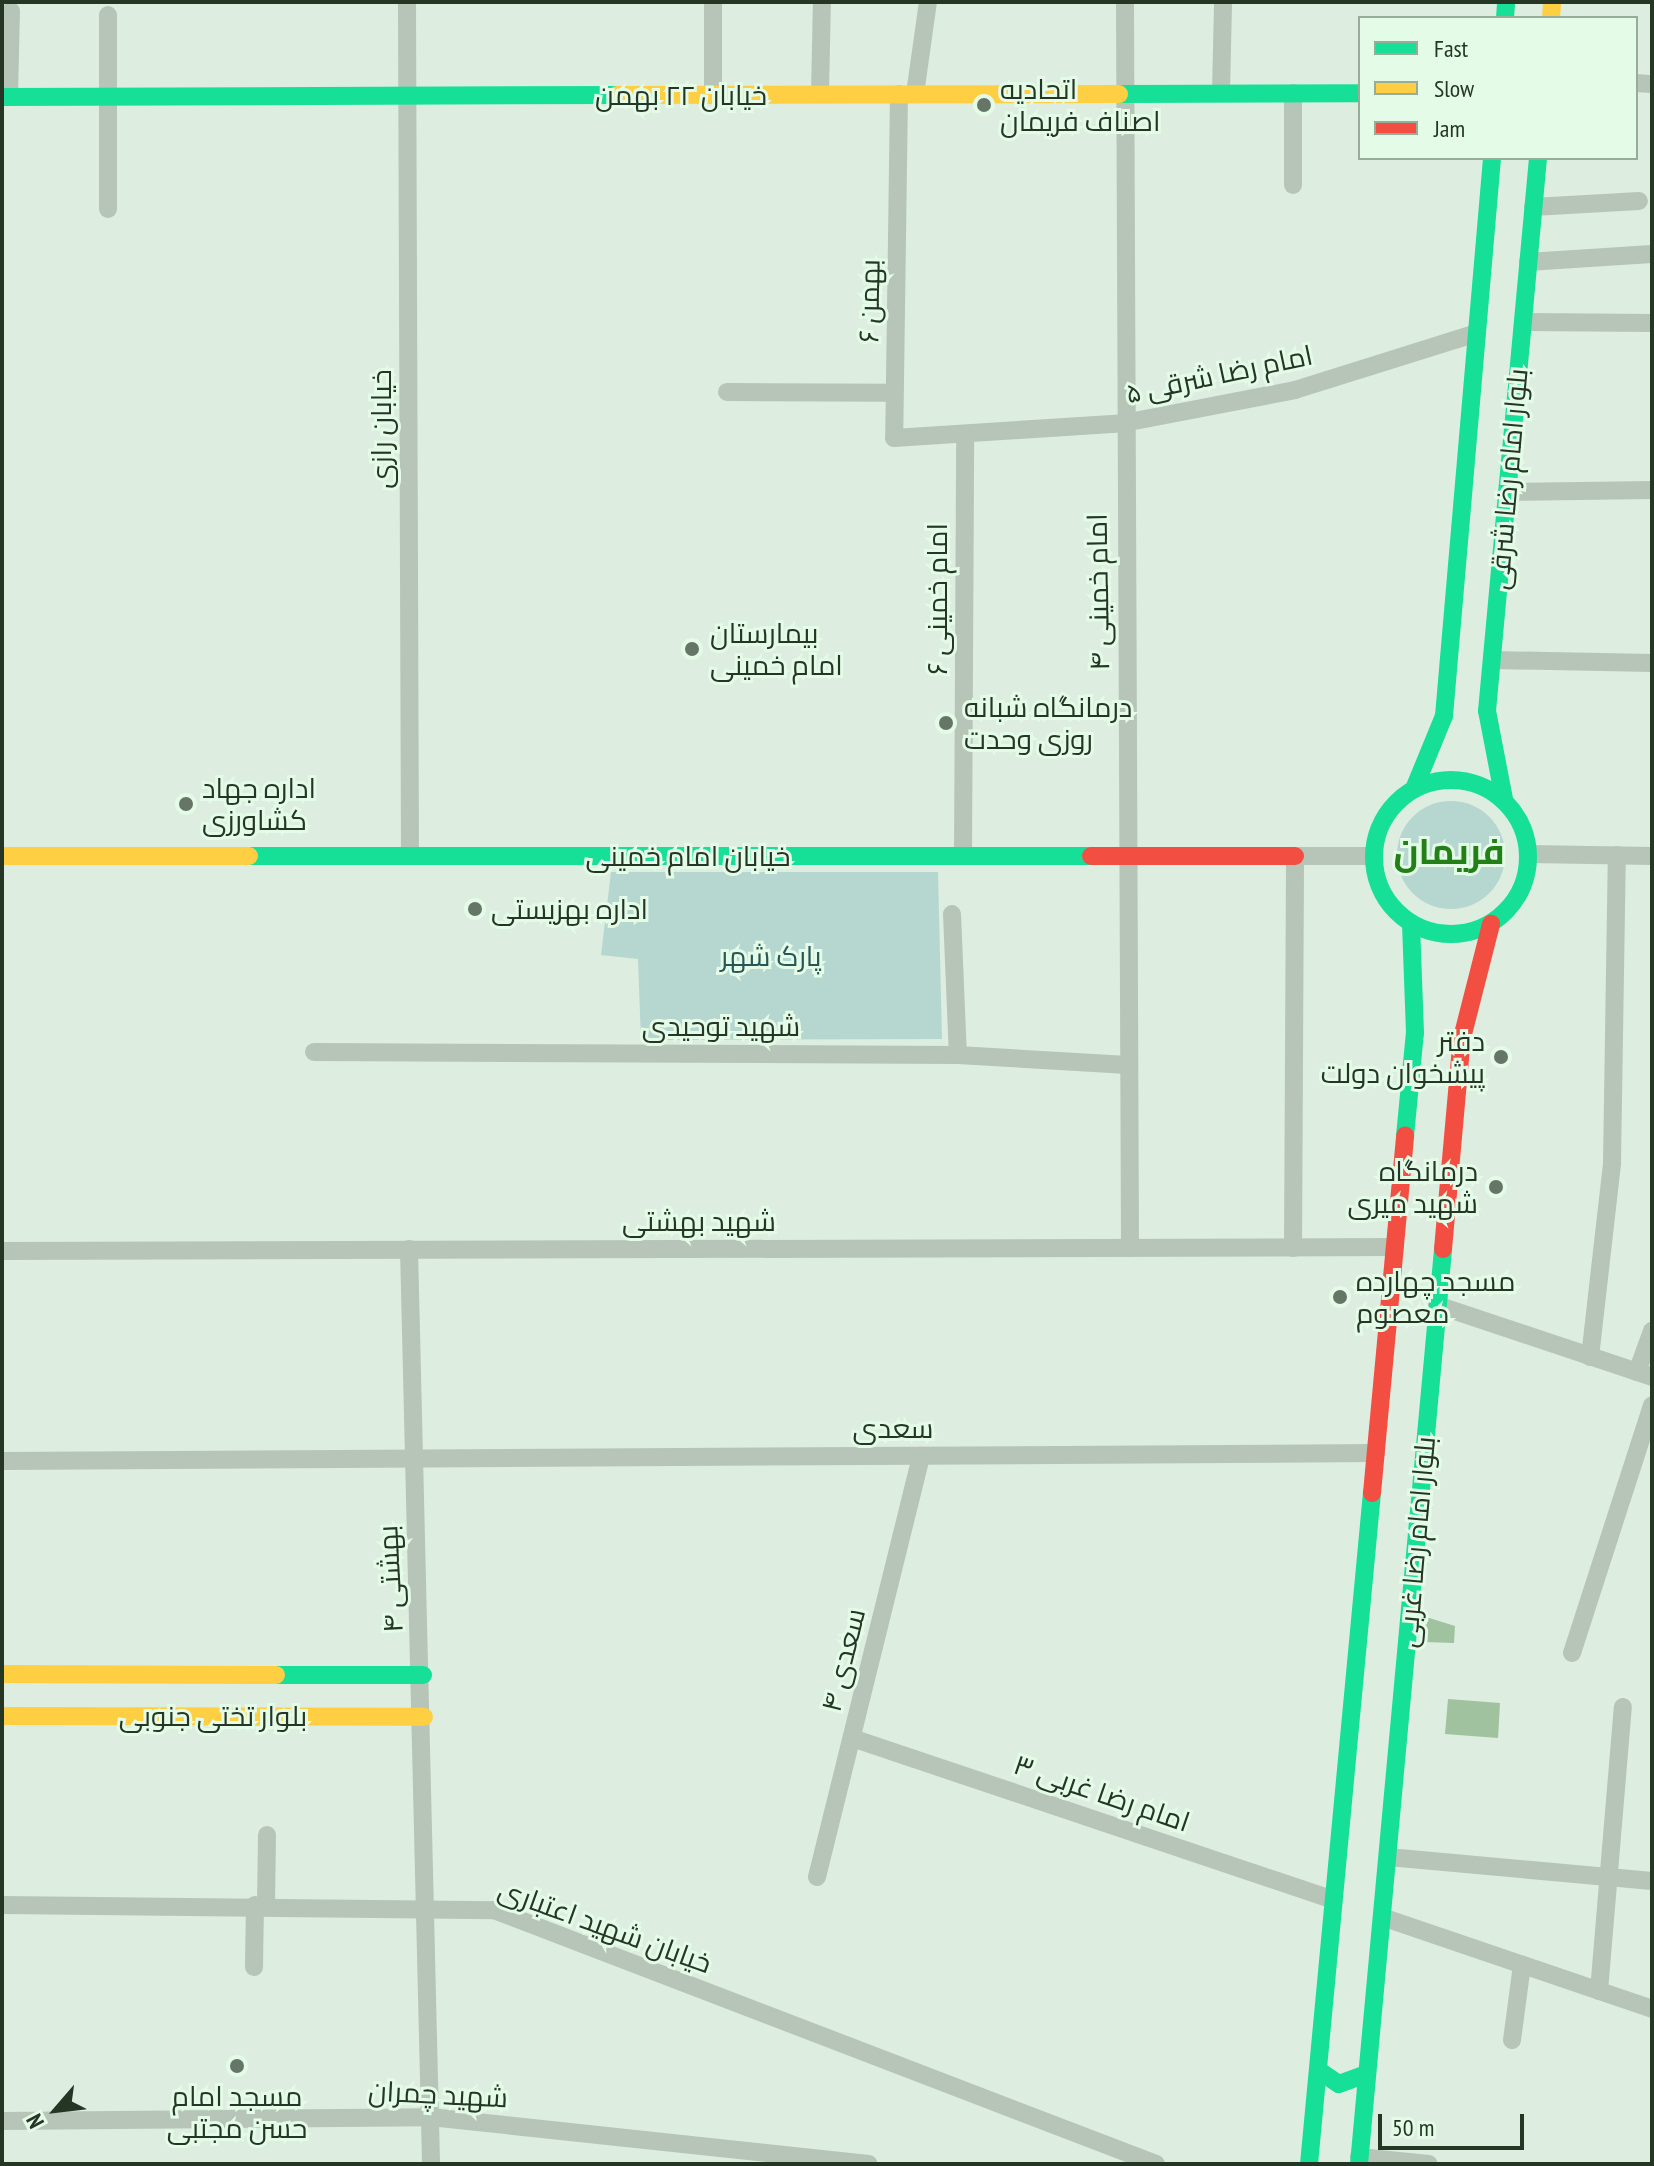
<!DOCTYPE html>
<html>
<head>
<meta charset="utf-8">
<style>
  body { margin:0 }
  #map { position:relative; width:1654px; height:2166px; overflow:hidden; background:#ddede0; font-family:"PT Sans Narrow",Cairo,sans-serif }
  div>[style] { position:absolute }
  .green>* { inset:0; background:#b6d6d0 }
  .round { border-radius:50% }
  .building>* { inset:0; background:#a0c29f }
  .street>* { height:18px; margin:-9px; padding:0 9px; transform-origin:9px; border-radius:9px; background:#b7c5b8 }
  .fast>* { height:18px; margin:-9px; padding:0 9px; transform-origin:9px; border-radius:9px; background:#16e098 }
  .fast>.ring { margin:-9px; padding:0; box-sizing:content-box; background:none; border:18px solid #16e098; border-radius:50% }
  .slow>* { height:18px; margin:-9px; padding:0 9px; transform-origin:9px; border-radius:9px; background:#ffcf43 }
  .jam>* { height:18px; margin:-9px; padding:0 9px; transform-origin:9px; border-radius:9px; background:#f24e42 }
  .dots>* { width:22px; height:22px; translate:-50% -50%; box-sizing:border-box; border:4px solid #e4fbe8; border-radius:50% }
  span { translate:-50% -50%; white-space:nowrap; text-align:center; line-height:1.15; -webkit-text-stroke:6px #e4fbe8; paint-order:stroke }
  .poi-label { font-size:28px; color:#263625 }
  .left { translate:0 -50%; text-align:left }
  .right { translate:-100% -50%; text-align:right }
  .street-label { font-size:28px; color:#263625 }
  .park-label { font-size:28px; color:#275657 }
  .district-label { font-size:36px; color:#238016; font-weight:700 }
  .frame { position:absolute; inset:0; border:4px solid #263625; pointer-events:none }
  .legend { position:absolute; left:1358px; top:16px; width:280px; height:144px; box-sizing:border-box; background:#e4fbe8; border:2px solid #98ac9a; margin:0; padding:10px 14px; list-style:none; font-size:24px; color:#263625 }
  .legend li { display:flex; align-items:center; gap:16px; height:40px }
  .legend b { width:40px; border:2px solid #98ac9a }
  .north { position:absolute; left:16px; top:2070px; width:80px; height:80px; -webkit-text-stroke:6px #e4fbe8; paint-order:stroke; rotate:242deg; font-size:22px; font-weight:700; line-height:32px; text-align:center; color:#263625 }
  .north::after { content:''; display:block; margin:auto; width:28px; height:36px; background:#263625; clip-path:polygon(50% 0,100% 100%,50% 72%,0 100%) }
  .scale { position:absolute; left:1378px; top:2114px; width:146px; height:36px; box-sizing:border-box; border:4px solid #263625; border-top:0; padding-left:10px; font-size:24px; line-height:28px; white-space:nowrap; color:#263625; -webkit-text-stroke:6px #e4fbe8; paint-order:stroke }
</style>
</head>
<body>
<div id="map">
  <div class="green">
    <div class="round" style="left:1397px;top:801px;width:108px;height:108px"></div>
    <div style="clip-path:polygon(611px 872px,938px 872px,942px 1039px,641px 1040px,638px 959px,601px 955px)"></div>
  </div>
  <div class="building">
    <div style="clip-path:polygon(1426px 1617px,1455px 1626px,1454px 1643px,1424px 1642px)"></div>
    <div style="clip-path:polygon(1448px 1699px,1500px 1703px,1498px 1738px,1445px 1734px)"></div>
  </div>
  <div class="street">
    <div style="left:407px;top:2px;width:854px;rotate:89.8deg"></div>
    <div style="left:1125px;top:2px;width:1246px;rotate:89.77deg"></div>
    <div style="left:1636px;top:83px;width:16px;rotate:4deg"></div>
    <div style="left:1221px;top:93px;width:91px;rotate:-88.7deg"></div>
    <div style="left:820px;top:94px;width:92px;rotate:-88.8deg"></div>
    <div style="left:899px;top:94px;width:344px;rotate:90.8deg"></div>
    <div style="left:894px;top:438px;width:230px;rotate:-3.7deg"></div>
    <div style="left:1124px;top:423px;width:174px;rotate:-10.9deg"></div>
    <div style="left:1295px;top:390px;width:191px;rotate:-17.4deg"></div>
    <div style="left:915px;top:94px;width:93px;rotate:-82deg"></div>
    <div style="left:713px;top:95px;width:93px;rotate:-90deg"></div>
    <div style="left:9px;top:97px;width:86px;rotate:-88.7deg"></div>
    <div style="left:1293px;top:185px;width:92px;rotate:-90deg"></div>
    <div style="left:1533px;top:207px;width:106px;rotate:-3.2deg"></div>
    <div style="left:108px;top:209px;width:194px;rotate:-90deg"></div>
    <div style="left:1528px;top:262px;width:124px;rotate:-3.7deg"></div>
    <div style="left:1523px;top:322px;width:129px;rotate:0.4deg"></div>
    <div style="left:727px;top:392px;width:167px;rotate:0.3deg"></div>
    <div style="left:1507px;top:492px;width:145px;rotate:-0.8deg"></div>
    <div style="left:1492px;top:660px;width:160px;rotate:1.1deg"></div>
    <div style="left:1529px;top:854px;width:123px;rotate:0.9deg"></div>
    <div style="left:963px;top:856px;width:418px;rotate:-89.7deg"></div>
    <div style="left:952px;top:914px;width:141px;rotate:87.6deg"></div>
    <div style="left:314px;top:1052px;width:644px;rotate:0.27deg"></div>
    <div style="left:958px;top:1055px;width:170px;rotate:3.4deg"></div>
    <div style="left:1293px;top:1248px;width:392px;rotate:-89.7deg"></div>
    <div style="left:1295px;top:856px;width:79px"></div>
    <div style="left:409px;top:1249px;width:915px;rotate:88.62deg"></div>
    <div style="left:2px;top:1251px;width:1393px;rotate:-0.16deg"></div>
    <div style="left:1437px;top:1305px;width:227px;rotate:18.5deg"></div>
    <div style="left:1590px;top:1357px;width:195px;rotate:-83.5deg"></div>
    <div style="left:1612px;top:1163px;width:308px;rotate:-89.1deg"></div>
    <div style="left:1637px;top:1372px;width:44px;rotate:-69.9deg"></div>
    <div style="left:2px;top:1461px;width:1374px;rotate:-0.33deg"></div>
    <div style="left:1572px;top:1653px;width:260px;rotate:-72.1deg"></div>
    <div style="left:852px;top:1738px;width:508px;rotate:18.58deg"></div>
    <div style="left:1388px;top:1857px;width:265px;rotate:5.2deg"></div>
    <div style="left:817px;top:1877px;width:434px;rotate:-76.1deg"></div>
    <div style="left:2px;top:1905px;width:492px;rotate:0.6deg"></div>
    <div style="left:494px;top:1910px;width:709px;rotate:20.99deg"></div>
    <div style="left:266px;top:1905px;width:70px;rotate:-89.2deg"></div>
    <div style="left:1382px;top:1917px;width:285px;rotate:18.8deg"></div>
    <div style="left:254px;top:1967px;width:62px;rotate:-89.1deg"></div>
    <div style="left:1599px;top:1991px;width:285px;rotate:-85.2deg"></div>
    <div style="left:1512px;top:2040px;width:76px;rotate:-82.4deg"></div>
    <div style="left:2px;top:2121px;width:428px;rotate:-0.5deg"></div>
    <div style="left:430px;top:2117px;width:441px;rotate:6.1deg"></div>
    <div style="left:1359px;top:2157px;width:70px;rotate:5.7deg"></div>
  </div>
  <div class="fast">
    <div style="left:1505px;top:18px;width:16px;rotate:-86deg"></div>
    <div style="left:1119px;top:94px;width:241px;rotate:-0.2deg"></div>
    <div style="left:2px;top:97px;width:615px;rotate:-0.19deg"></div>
    <div class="ring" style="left:1374px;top:780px;width:136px;height:136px"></div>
    <div style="left:1414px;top:789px;width:79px;rotate:-67.7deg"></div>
    <div style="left:1444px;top:716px;width:560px;rotate:-85.08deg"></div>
    <div style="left:1504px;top:799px;width:90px;rotate:-100.9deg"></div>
    <div style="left:1487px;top:711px;width:555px;rotate:-84.73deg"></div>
    <div style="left:249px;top:856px;width:842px"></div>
    <div style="left:1405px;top:1136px;width:103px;rotate:-84.5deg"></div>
    <div style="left:1415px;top:1033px;width:110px;rotate:-92.1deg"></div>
    <div style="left:276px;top:1675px;width:147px"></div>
    <div style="left:1318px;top:2070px;width:25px;rotate:34deg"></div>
    <div style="left:1339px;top:2084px;width:30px;rotate:-20deg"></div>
    <div style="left:1309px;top:2164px;width:674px;rotate:-84.64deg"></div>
    <div style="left:1359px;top:2164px;width:919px;rotate:-84.75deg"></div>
  </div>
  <div class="slow">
    <div style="left:1551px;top:18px;width:16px;rotate:-86deg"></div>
    <div style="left:617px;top:95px;width:502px;rotate:-0.11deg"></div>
    <div style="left:2px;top:856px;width:247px"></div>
    <div style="left:2px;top:1674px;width:274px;rotate:0.2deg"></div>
    <div style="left:2px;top:1716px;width:422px;rotate:0.1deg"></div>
  </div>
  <div class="jam">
    <div style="left:1091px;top:856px;width:204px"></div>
    <div style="left:1443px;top:1249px;width:212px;rotate:-84.9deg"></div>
    <div style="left:1462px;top:1038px;width:118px;rotate:-75.7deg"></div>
    <div style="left:1372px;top:1493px;width:359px;rotate:-84.7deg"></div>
  </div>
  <div class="dots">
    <div style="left:984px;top:105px;background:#667666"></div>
    <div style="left:692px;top:649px;background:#667666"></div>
    <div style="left:946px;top:723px;background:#667666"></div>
    <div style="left:186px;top:804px;background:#667666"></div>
    <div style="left:475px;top:909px;background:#667666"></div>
    <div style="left:1501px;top:1057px;background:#667666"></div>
    <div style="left:1496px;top:1187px;background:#667666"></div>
    <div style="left:1340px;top:1297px;background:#667666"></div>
    <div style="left:237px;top:2066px;background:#667666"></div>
  </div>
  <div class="poi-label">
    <span class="left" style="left:1000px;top:105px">اتحادیه<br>اصناف فریمان</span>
    <span class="left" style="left:710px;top:649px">بیمارستان<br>امام خمینی</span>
    <span class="left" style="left:964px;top:723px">درمانگاه شبانه<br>روزی وحدت</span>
    <span class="left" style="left:202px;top:804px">اداره جهاد<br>کشاورزی</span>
    <span class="left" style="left:491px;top:909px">اداره بهزیستی</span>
    <span class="right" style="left:1485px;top:1057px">دفتر<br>پیشخوان دولت</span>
    <span class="right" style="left:1478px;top:1187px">درمانگاه<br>شهید میری</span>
    <span class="left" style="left:1356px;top:1297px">مسجد چهارده<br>معصوم</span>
    <span style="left:237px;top:2112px">مسجد امام<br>حسن مجتبی</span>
  </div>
  <div class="street-label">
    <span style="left:681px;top:95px">خیابان ۲۲ بهمن</span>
    <span style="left:869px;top:301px;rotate:-89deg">بهمن ۶</span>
    <span style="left:1219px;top:374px;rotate:-12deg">امام رضا شرقی ۵</span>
    <span style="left:381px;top:429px;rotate:-90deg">خیابان رازی</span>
    <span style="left:1508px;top:479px;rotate:-85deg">بلوار امام رضا شرقی</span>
    <span style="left:1098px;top:592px;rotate:-91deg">امام خمینی ۴</span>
    <span style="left:937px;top:599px;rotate:-90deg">امام خمینی ۶</span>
    <span style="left:688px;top:856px">خیابان امام خمینی</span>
    <span style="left:721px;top:1026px">شهید توحیدی</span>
    <span style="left:699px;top:1221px">شهید بهشتی</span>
    <span style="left:893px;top:1428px">سعدی</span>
    <span style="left:1416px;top:1542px;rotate:-85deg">بلوار امام رضا غربی</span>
    <span style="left:390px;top:1579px;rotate:-93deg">بهشتی ۴</span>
    <span style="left:843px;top:1660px;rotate:-76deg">سعدی ۴</span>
    <span style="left:213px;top:1716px">بلوار تختی جنوبی</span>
    <span style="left:1102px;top:1793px;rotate:19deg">امام رضا غربی ۳</span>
    <span style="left:605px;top:1926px;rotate:20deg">خیابان شهید اعتباری</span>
    <span style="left:438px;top:2094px;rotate:3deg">شهید چمران</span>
  </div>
  <div class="park-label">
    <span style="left:771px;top:956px">پارک شهر</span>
  </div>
  <div class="district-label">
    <span style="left:1449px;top:851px">فریمان</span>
  </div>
  <div class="frame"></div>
  <ul class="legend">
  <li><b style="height:10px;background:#16e098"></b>Fast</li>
  <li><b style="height:10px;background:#ffcf43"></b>Slow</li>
  <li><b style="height:10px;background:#f24e42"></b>Jam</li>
  </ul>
  <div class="north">N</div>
  <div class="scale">50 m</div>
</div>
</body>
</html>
